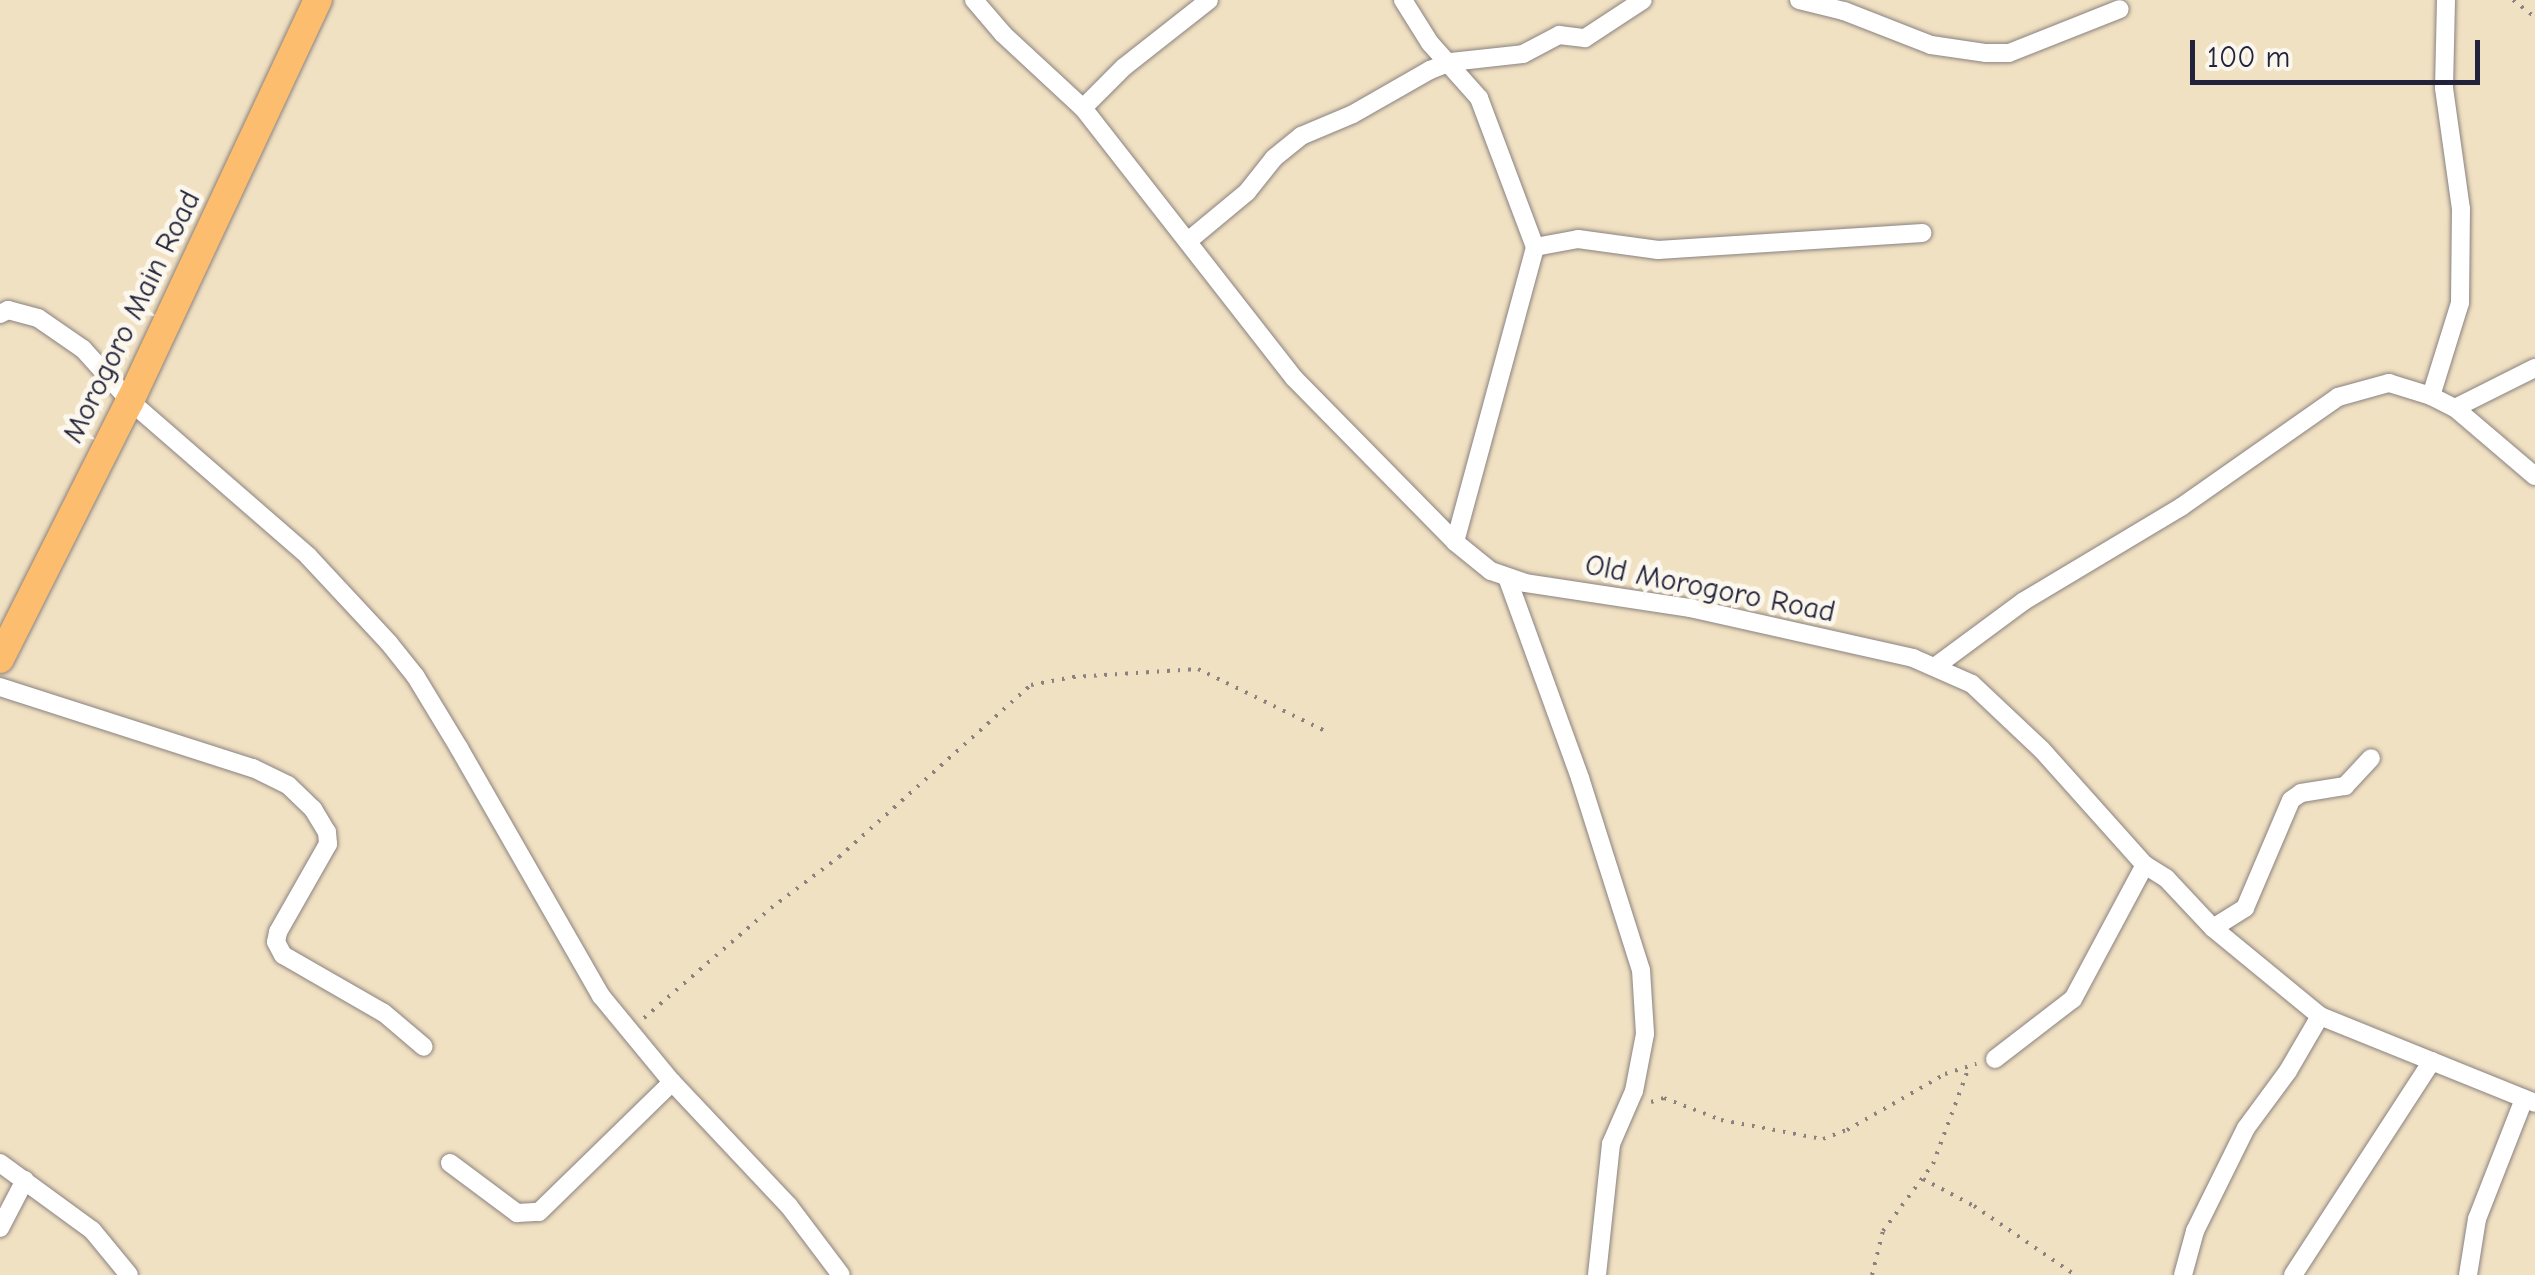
<!DOCTYPE html>
<html>
<head>
<meta charset="utf-8">
<style>
  body { margin:0 }
  #map { position:relative; width:2535px; height:1275px; overflow:hidden; background:#f1e1c3; font-family:"Comic Neue",sans-serif }
  div>[style] { position:absolute }
  .path>* { height:4px; margin-top:-2px; transform-origin:0; background:repeating-linear-gradient(90deg,#8a827f 0 2.5px,transparent 0 10.5px) }
  .roads { filter:drop-shadow(0 0 2px #8a827f) drop-shadow(0 0 2px #8a827f) }
  .minor>* { height:18px; margin:-9px; padding:0 9px; transform-origin:9px; border-radius:9px; background:#fff }
  .trunk>* { height:28px; margin:-14px; padding:0 14px; transform-origin:14px; border-radius:14px; background:#fcbd6e }
  span { translate:-50% -50%; white-space:nowrap; text-align:center; line-height:1.15; -webkit-text-stroke:10px #fbf7ec; paint-order:stroke }
  .street-label { font-size:30px; color:#22223b }
  .scale { position:absolute; left:2190px; top:40px; width:290px; height:45px; box-sizing:border-box; border:5px solid #22223b; border-top:0; padding-left:12px; font-size:30px; line-height:35px; white-space:nowrap; color:#22223b; -webkit-text-stroke:8px #fbf7ec; paint-order:stroke }
</style>
</head>
<body>
<div id="map">
  <div class="path">
    <div style="left:2513px;top:0;width:28px;rotate:38deg"></div>
    <div style="left:644px;top:1018px;width:168px;rotate:-40.9deg"></div>
    <div style="left:771px;top:908px;width:85px;rotate:-36.9deg"></div>
    <div style="left:839px;top:857px;width:258px;rotate:-41.9deg"></div>
    <div style="left:1031px;top:685px;width:43px;rotate:-10.8deg"></div>
    <div style="left:1073px;top:677px;width:125px;rotate:-3.7deg"></div>
    <div style="left:1198px;top:669px;width:144px;rotate:26deg"></div>
    <div style="left:1651px;top:1102px;width:14px;rotate:-17deg"></div>
    <div style="left:1664px;top:1098px;width:61px;rotate:21.1deg"></div>
    <div style="left:1721px;top:1120px;width:104px;rotate:10.6deg"></div>
    <div style="left:1823px;top:1139px;width:26px;rotate:-21deg"></div>
    <div style="left:1847px;top:1130px;width:113px;rotate:-29.7deg"></div>
    <div style="left:1945px;top:1074px;width:33px;rotate:-18deg"></div>
    <div style="left:1923px;top:1179px;width:58px;rotate:27.9deg"></div>
    <div style="left:1974px;top:1206px;width:122px;rotate:34.3deg"></div>
    <div style="left:1872px;top:1275px;width:45px;rotate:-76deg"></div>
    <div style="left:1883px;top:1231px;width:84px;rotate:-53.3deg"></div>
    <div style="left:1933px;top:1164px;width:103px;rotate:-69.6deg"></div>
  </div>
  <div class="roads">
    <div class="minor">
      <div style="left:974px;top:0;width:45px;rotate:49.5deg"></div>
      <div style="left:1003px;top:34px;width:109px;rotate:42.8deg"></div>
      <div style="left:1083px;top:108px;width:343px;rotate:52deg"></div>
      <div style="left:1294px;top:378px;width:230px;rotate:45.5deg"></div>
      <div style="left:1455px;top:542px;width:46px;rotate:38.9deg"></div>
      <div style="left:1491px;top:571px;width:36px;rotate:19deg"></div>
      <div style="left:1525px;top:583px;width:167px;rotate:8.6deg"></div>
      <div style="left:1690px;top:608px;width:229px;rotate:12.6deg"></div>
      <div style="left:1913px;top:658px;width:64px;rotate:23.8deg"></div>
      <div style="left:1972px;top:684px;width:96px;rotate:43.3deg"></div>
      <div style="left:2042px;top:750px;width:154px;rotate:48.2deg"></div>
      <div style="left:2145px;top:865px;width:25px;rotate:32deg"></div>
      <div style="left:2166px;top:878px;width:69px;rotate:46.8deg"></div>
      <div style="left:2213px;top:928px;width:139px;rotate:39.4deg"></div>
      <div style="left:2320px;top:1016px;width:232px;rotate:22deg"></div>
      <div style="left:1403px;top:0;width:51px;rotate:57.9deg"></div>
      <div style="left:1430px;top:43px;width:74px;rotate:48.3deg"></div>
      <div style="left:1479px;top:98px;width:159px;rotate:69.4deg"></div>
      <div style="left:1799px;top:0;width:46px;rotate:13.7deg"></div>
      <div style="left:1844px;top:11px;width:93px;rotate:21.3deg"></div>
      <div style="left:1931px;top:45px;width:56px;rotate:8.3deg"></div>
      <div style="left:1986px;top:53px;width:23px"></div>
      <div style="left:2009px;top:53px;width:119px;rotate:-21.6deg"></div>
      <div style="left:1083px;top:108px;width:58px;rotate:-45deg"></div>
      <div style="left:1124px;top:67px;width:108px;rotate:-38.2deg"></div>
      <div style="left:1188px;top:241px;width:77px;rotate:-39.7deg"></div>
      <div style="left:1247px;top:192px;width:43px;rotate:-51.5deg"></div>
      <div style="left:1274px;top:158px;width:35px;rotate:-39deg"></div>
      <div style="left:1301px;top:136px;width:56px;rotate:-22.9deg"></div>
      <div style="left:1353px;top:114px;width:89px;rotate:-29.7deg"></div>
      <div style="left:1430px;top:70px;width:22px;rotate:-21deg"></div>
      <div style="left:1451px;top:62px;width:72px;rotate:-6.3deg"></div>
      <div style="left:1523px;top:54px;width:41px;rotate:-27.8deg"></div>
      <div style="left:1559px;top:35px;width:26px;rotate:7deg"></div>
      <div style="left:1585px;top:38px;width:69px;rotate:-33.2deg"></div>
      <div style="left:0;top:314px;width:9px;rotate:-27deg"></div>
      <div style="left:8px;top:310px;width:31px;rotate:15deg"></div>
      <div style="left:38px;top:318px;width:55px;rotate:34.6deg"></div>
      <div style="left:83px;top:349px;width:70px;rotate:47.9deg"></div>
      <div style="left:130px;top:401px;width:236px;rotate:41deg"></div>
      <div style="left:308px;top:556px;width:119px;rotate:47deg"></div>
      <div style="left:389px;top:643px;width:43px;rotate:51.5deg"></div>
      <div style="left:416px;top:677px;width:83px;rotate:58.8deg"></div>
      <div style="left:459px;top:748px;width:286px;rotate:60.2deg"></div>
      <div style="left:601px;top:996px;width:112px;rotate:50.5deg"></div>
      <div style="left:672px;top:1082px;width:170px;rotate:46.7deg"></div>
      <div style="left:789px;top:1206px;width:86px;rotate:53deg"></div>
      <div style="left:2431px;top:396px;width:27px;rotate:27deg"></div>
      <div style="left:2455px;top:408px;width:105px;rotate:40.4deg"></div>
      <div style="left:2455px;top:408px;width:89px;rotate:-26.6deg"></div>
      <div style="left:1455px;top:542px;width:306px;rotate:-74.8deg"></div>
      <div style="left:1535px;top:247px;width:44px;rotate:-10.5deg"></div>
      <div style="left:1578px;top:239px;width:81px;rotate:7.8deg"></div>
      <div style="left:1658px;top:250px;width:265px;rotate:-3.7deg"></div>
      <div style="left:1508px;top:580px;width:211px;rotate:70deg"></div>
      <div style="left:1580px;top:778px;width:201px;rotate:72.4deg"></div>
      <div style="left:1641px;top:970px;width:64px;rotate:86.4deg"></div>
      <div style="left:1645px;top:1034px;width:58px;rotate:100.9deg"></div>
      <div style="left:1634px;top:1091px;width:58px;rotate:113.5deg"></div>
      <div style="left:1611px;top:1144px;width:132px;rotate:96.1deg"></div>
      <div style="left:1936px;top:666px;width:109px;rotate:-36.5deg"></div>
      <div style="left:2024px;top:601px;width:183px;rotate:-30.9deg"></div>
      <div style="left:2181px;top:507px;width:192px;rotate:-35deg"></div>
      <div style="left:2338px;top:397px;width:53px;rotate:-15.4deg"></div>
      <div style="left:2389px;top:383px;width:44px;rotate:17.2deg"></div>
      <div style="left:2431px;top:396px;width:97px;rotate:-72.7deg"></div>
      <div style="left:2460px;top:303px;width:94px;rotate:-89.4deg"></div>
      <div style="left:2461px;top:209px;width:122px;rotate:-98deg"></div>
      <div style="left:2444px;top:88px;width:88px;rotate:-88.7deg"></div>
      <div style="left:0;top:687px;width:266px;rotate:17.8deg"></div>
      <div style="left:253px;top:768px;width:39px;rotate:26deg"></div>
      <div style="left:288px;top:785px;width:35px;rotate:44deg"></div>
      <div style="left:313px;top:809px;width:27px;rotate:59deg"></div>
      <div style="left:327px;top:832px;width:12px;rotate:85deg"></div>
      <div style="left:328px;top:844px;width:101px;rotate:119.6deg"></div>
      <div style="left:278px;top:932px;width:10px;rotate:101deg"></div>
      <div style="left:276px;top:942px;width:15px;rotate:62deg"></div>
      <div style="left:283px;top:955px;width:116px;rotate:29.9deg"></div>
      <div style="left:384px;top:1013px;width:52px;rotate:40.4deg"></div>
      <div style="left:2213px;top:928px;width:38px;rotate:-32deg"></div>
      <div style="left:2245px;top:908px;width:117px;rotate:-66.9deg"></div>
      <div style="left:2291px;top:800px;width:12px;rotate:-35deg"></div>
      <div style="left:2301px;top:793px;width:45px;rotate:-9deg"></div>
      <div style="left:2345px;top:786px;width:38px;rotate:-47deg"></div>
      <div style="left:1995px;top:1059px;width:98px;rotate:-37.6deg"></div>
      <div style="left:2073px;top:999px;width:152px;rotate:-61.8deg"></div>
      <div style="left:0;top:1163px;width:114px;rotate:36.1deg"></div>
      <div style="left:92px;top:1230px;width:58px;rotate:50.6deg"></div>
      <div style="left:450px;top:1163px;width:84px;rotate:36.7deg"></div>
      <div style="left:517px;top:1213px;width:22px;rotate:-3deg"></div>
      <div style="left:539px;top:1212px;width:186px;rotate:-44.3deg"></div>
      <div style="left:0;top:1228px;width:54px;rotate:-62.5deg"></div>
      <div style="left:2183px;top:1275px;width:46px;rotate:-74.7deg"></div>
      <div style="left:2195px;top:1231px;width:115px;rotate:-63.7deg"></div>
      <div style="left:2246px;top:1128px;width:71px;rotate:-53.6deg"></div>
      <div style="left:2288px;top:1071px;width:64px;rotate:-59.8deg"></div>
      <div style="left:2293px;top:1275px;width:255px;rotate:-57deg"></div>
      <div style="left:2468px;top:1275px;width:57px;rotate:-80.9deg"></div>
      <div style="left:2477px;top:1219px;width:129px;rotate:-68.6deg"></div>
    </div>
    <div class="trunk">
      <div style="left:0;top:659px;width:289px;rotate:-63.3deg"></div>
      <div style="left:130px;top:401px;width:443px;rotate:-64.9deg"></div>
    </div>
  </div>
  <div class="street-label">
    <span style="left:132px;top:317px;rotate:-64deg">Morogoro Main Road</span>
    <span style="left:1710px;top:589px;rotate:11deg">Old Morogoro Road</span>
  </div>
  <div class="scale">100 m</div>
</div>
</body>
</html>
